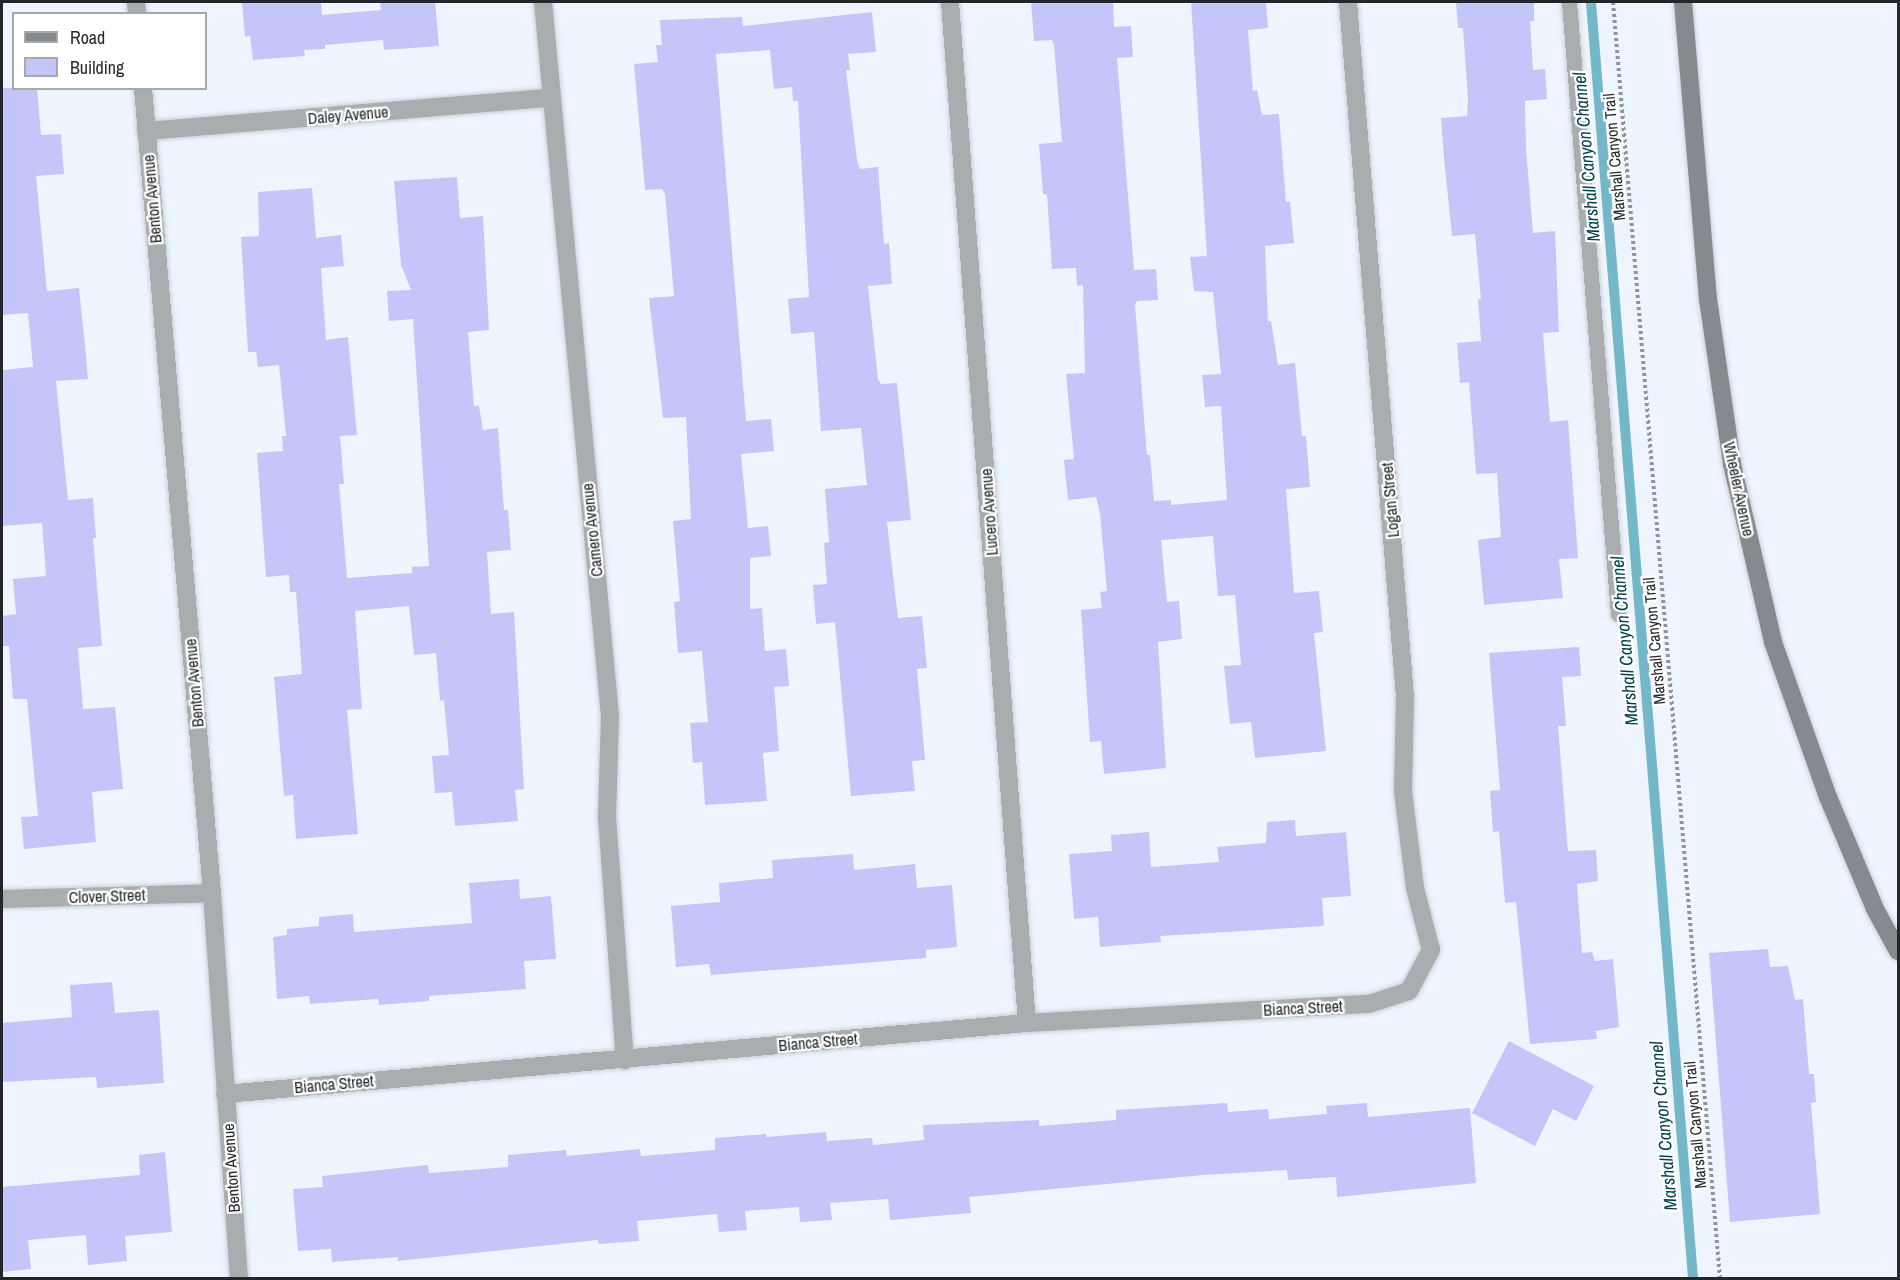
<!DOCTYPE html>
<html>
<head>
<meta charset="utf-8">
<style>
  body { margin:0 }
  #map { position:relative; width:1900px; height:1280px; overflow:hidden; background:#eff5ff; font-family:"Archivo Narrow",sans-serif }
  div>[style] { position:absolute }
  .stream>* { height:10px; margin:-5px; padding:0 5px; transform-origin:5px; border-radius:5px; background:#73b7c8 }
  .building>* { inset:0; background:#c4c6fa }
  .path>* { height:4px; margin-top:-2px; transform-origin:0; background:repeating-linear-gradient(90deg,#8f939a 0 3px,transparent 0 6px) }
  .roads { filter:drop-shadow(0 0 2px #cad0d8) drop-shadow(0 0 2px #cad0d8) }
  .lane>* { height:15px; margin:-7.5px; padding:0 7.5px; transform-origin:7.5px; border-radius:7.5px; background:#a9adb0 }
  .street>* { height:18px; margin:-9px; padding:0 9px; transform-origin:9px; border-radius:9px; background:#a9adb0 }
  .secondary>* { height:18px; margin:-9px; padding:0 9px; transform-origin:9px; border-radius:9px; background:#848a8e }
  span { translate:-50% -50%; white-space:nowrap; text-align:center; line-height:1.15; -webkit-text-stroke:4.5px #fff; paint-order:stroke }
  .street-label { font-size:16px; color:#242629 }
  .water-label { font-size:18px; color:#00414d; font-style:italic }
  .frame { position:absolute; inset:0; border:3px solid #242629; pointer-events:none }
  .legend { position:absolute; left:12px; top:12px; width:195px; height:78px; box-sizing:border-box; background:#fff; border:2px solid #a7a8a9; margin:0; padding:8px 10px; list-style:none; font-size:18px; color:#242629 }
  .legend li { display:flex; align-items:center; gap:12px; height:30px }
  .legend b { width:30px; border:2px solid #a7a8a9 }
</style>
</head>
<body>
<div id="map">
  <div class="stream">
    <div style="left:1591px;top:2px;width:1280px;rotate:85.43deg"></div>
  </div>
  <div class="building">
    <div style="clip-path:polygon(242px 2px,321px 2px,322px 15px,381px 10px,380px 2px,435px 2px,439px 46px,384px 50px,383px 40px,325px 45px,325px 49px,304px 50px,305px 56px,253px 60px,250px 36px,245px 37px)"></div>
    <div style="clip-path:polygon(1031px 2px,1113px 2px,1114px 27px,1131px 26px,1133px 57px,1117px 58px,1134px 270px,1156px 269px,1158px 300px,1137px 301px,1135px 305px,1147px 455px,1150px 455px,1154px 501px,1171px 500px,1171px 505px,1227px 500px,1221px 406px,1205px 407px,1202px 375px,1221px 374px,1213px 292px,1194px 291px,1190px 257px,1207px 256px,1191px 2px,1266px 2px,1268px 28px,1248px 30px,1253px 91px,1257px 90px,1262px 115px,1279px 114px,1286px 202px,1290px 202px,1294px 243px,1265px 246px,1268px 321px,1271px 321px,1278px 365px,1295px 363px,1302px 436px,1306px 436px,1310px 487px,1286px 489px,1294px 593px,1319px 591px,1323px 632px,1314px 633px,1326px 751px,1255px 758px,1251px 722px,1230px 724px,1224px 666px,1241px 665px,1235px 595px,1218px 596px,1213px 536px,1161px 540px,1167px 602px,1179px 601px,1182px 639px,1158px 642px,1166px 768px,1104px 774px,1101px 741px,1090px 742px,1081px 610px,1102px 608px,1100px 592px,1107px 591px,1100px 513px,1096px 497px,1068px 500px,1064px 460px,1074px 459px,1066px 374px,1085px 373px,1083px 285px,1077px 286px,1076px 268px,1052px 269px,1047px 194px,1043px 194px,1039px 144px,1062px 142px,1054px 45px,1052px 40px,1034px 41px)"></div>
    <div style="clip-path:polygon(1456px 2px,1534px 2px,1534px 21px,1530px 21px,1533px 70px,1545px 69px,1547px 99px,1525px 101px,1526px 149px,1533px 233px,1555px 231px,1559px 332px,1543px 333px,1550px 422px,1568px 420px,1578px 558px,1559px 559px,1563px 598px,1484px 605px,1478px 540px,1501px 537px,1497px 473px,1476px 474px,1469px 382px,1460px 383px,1457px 343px,1481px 341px,1478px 299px,1481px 299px,1475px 234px,1452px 236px,1444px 158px,1441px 118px,1467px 116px,1468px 99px,1463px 28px,1458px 28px)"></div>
    <div style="clip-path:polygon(872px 12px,876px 52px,848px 54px,850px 70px,846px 70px,857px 160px,860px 169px,878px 167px,884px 244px,889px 243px,892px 284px,868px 286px,878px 379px,881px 384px,897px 383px,911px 520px,887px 522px,898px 618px,922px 616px,927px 668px,917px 669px,925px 760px,912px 761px,915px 791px,851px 796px,835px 622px,816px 624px,813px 585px,827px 584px,824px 543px,829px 542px,825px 489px,867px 485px,861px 428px,821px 431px,814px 332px,791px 334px,788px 299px,809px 297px,798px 101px,793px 101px,792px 87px,774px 89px,770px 50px,716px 54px,746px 421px,771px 419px,774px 451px,741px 454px,748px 528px,768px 526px,771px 556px,750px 558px,750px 609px,762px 608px,765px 651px,786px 649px,789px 686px,774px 687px,779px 751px,763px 753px,767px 801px,705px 805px,702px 762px,693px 763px,690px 723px,708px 722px,702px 651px,678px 653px,674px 602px,680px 601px,673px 521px,691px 519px,686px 417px,663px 418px,649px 298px,674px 296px,665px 194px,662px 189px,645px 190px,634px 64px,658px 62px,656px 45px,662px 45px,660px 20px,742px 17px,743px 26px)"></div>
    <div style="clip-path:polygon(2px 88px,37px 88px,41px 135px,61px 134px,64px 174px,36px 176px,47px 291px,79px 288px,85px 345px,88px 379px,56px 381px,68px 500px,93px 498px,96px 538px,93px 538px,102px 646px,78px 648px,83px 709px,115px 707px,123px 789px,92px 792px,96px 842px,24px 849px,21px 817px,38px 816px,27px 699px,13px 699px,9px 646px,2px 646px,2px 616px,16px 614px,13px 579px,46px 576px,42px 523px,2px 526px,2px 370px,33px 367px,28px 313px,2px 315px)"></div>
    <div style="clip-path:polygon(457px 177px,460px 218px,483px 216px,489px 330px,468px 332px,474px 406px,479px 406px,483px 430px,498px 428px,504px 510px,508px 510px,511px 550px,487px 552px,491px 614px,514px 612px,524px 789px,515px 790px,518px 821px,455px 826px,452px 792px,435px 793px,432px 756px,449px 755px,444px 700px,440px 701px,436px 653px,414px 655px,409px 606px,355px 611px,362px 709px,347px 710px,358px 834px,296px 839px,293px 795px,284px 796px,274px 677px,302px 674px,296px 592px,290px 592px,289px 575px,266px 577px,257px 453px,283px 451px,282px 436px,286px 436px,279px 365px,258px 367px,256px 352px,248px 352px,241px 237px,259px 236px,258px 192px,312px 188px,316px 238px,341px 235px,344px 266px,321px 268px,326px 340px,348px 337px,357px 435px,340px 436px,344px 484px,339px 484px,347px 578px,412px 573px,412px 567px,429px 566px,413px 319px,389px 321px,387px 291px,411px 290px,401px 265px,394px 181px)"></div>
    <div style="clip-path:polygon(1579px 647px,1581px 676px,1562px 677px,1566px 726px,1558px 726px,1568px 851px,1596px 850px,1598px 881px,1577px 884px,1582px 953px,1592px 952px,1595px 961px,1613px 959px,1619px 1027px,1596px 1031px,1597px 1039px,1530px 1044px,1516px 902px,1505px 903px,1499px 831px,1493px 832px,1490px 791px,1500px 790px,1489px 653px)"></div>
    <div style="clip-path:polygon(1295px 820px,1296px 836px,1346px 832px,1351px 896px,1322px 898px,1324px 926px,1160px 936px,1161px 942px,1100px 947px,1098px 917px,1074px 919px,1069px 854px,1112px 851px,1111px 835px,1149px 832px,1151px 867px,1219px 862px,1217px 847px,1266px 843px,1267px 822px)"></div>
    <div style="clip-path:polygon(853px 854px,854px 870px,915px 864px,917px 888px,952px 885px,957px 947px,926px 950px,926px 958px,711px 975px,709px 964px,676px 967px,671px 906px,720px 902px,719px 883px,773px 878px,772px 860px)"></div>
    <div style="clip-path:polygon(519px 879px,520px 899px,551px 896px,556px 959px,524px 961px,526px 989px,429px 996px,429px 1001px,379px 1005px,378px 999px,310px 1004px,309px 996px,277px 999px,273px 937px,287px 935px,287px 929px,319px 926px,319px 917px,353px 914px,354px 932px,472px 923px,469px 883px)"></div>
    <div style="clip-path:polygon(1768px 949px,1770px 967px,1788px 966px,1795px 1000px,1803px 999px,1809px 1074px,1814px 1074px,1816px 1102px,1811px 1103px,1820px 1214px,1730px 1222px,1709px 953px)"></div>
    <div style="clip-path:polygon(112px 982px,115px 1013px,159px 1010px,164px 1083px,97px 1088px,96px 1077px,2px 1082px,2px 1023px,72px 1017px,70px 985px)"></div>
    <div style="clip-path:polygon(1509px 1041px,1594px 1086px,1576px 1121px,1553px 1109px,1535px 1146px,1472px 1113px)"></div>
    <div style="clip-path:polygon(1227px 1103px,1228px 1112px,1268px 1109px,1269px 1119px,1327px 1114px,1326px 1106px,1367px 1103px,1368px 1117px,1470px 1108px,1476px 1183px,1337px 1197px,1336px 1177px,1288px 1180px,1287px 1170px,1203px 1175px,969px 1197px,971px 1213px,890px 1220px,888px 1199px,830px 1203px,832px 1220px,800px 1222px,799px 1207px,745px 1211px,747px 1230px,719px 1232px,717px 1214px,637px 1221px,639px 1241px,599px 1244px,598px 1240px,398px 1261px,398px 1257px,332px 1262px,331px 1249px,298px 1251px,293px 1189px,323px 1187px,322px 1176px,428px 1165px,429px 1173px,508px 1167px,508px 1155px,566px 1150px,567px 1156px,640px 1149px,641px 1156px,715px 1150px,715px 1138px,766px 1134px,766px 1137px,826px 1132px,827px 1141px,872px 1138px,873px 1145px,924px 1140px,923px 1125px,1039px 1120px,1039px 1126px,1116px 1120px,1116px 1110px)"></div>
    <div style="clip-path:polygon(165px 1152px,172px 1232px,125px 1236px,127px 1261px,88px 1265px,86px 1235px,28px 1240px,31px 1269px,2px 1272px,2px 1187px,140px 1175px,139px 1155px)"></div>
  </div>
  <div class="path">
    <div style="left:1613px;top:2px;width:1280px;rotate:85.21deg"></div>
  </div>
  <div class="roads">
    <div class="lane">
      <div style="left:1569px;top:2px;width:614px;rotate:85.42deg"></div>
    </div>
    <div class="street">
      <div style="left:136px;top:2px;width:12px;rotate:85deg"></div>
      <div style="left:543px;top:2px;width:717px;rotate:84.64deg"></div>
      <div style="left:610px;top:716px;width:101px;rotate:91.7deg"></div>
      <div style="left:607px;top:817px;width:244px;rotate:85.8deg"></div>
      <div style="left:950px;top:2px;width:1024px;rotate:85.69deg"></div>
      <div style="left:143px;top:88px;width:808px;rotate:85.1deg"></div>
      <div style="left:212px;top:893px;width:386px;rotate:86deg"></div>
      <div style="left:146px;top:131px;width:405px;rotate:-4.7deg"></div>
      <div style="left:2px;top:899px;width:210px;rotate:-1.6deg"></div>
      <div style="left:225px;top:1094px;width:805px;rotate:-5.06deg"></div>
      <div style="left:1027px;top:1023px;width:343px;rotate:-3.2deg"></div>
      <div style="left:1369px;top:1004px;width:42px;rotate:-18deg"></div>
      <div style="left:1409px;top:991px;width:47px;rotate:-61.8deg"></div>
      <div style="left:1431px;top:950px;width:64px;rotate:-104.5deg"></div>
      <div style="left:1415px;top:888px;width:98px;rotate:-97.1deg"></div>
      <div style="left:1403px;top:791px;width:94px;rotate:-88.8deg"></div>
      <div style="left:1405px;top:697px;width:697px;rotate:-94.69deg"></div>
    </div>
    <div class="secondary">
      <div style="left:1683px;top:2px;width:298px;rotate:85.2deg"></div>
      <div style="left:1708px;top:299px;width:167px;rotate:81.7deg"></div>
      <div style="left:1732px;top:464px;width:183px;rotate:77deg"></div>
      <div style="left:1773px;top:642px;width:164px;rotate:70.5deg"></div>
      <div style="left:1828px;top:797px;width:121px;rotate:67.2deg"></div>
      <div style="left:1875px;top:909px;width:48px;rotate:61.3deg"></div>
    </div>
  </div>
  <div class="street-label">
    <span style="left:348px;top:115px;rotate:-5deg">Daley Avenue</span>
    <span style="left:1614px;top:157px;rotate:-95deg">Marshall Canyon Trail</span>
    <span style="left:152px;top:199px;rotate:-95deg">Benton Avenue</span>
    <span style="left:1739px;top:489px;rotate:78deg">Wheeler Avenue</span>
    <span style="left:1390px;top:500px;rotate:-95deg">Logan Street</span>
    <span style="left:989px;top:512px;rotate:-94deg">Lucero Avenue</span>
    <span style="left:592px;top:530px;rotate:-96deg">Camero Avenue</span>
    <span style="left:1654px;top:641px;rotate:-95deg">Marshall Canyon Trail</span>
    <span style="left:194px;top:683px;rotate:-95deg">Benton Avenue</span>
    <span style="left:107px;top:896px;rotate:-2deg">Clover Street</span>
    <span style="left:1303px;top:1008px;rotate:-3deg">Bianca Street</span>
    <span style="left:818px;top:1042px;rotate:-5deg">Bianca Street</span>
    <span style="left:334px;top:1084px;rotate:-5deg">Bianca Street</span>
    <span style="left:1695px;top:1125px;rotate:-95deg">Marshall Canyon Trail</span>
    <span style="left:231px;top:1168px;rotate:-94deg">Benton Avenue</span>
  </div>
  <div class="water-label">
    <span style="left:1587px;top:157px;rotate:-95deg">Marshall Canyon Channel</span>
    <span style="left:1625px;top:641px;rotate:-95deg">Marshall Canyon Channel</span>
    <span style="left:1664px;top:1126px;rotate:-95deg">Marshall Canyon Channel</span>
  </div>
  <div class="frame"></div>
  <ul class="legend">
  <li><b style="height:8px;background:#848a8e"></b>Road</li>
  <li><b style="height:16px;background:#c4c6fa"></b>Building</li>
  </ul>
</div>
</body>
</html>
